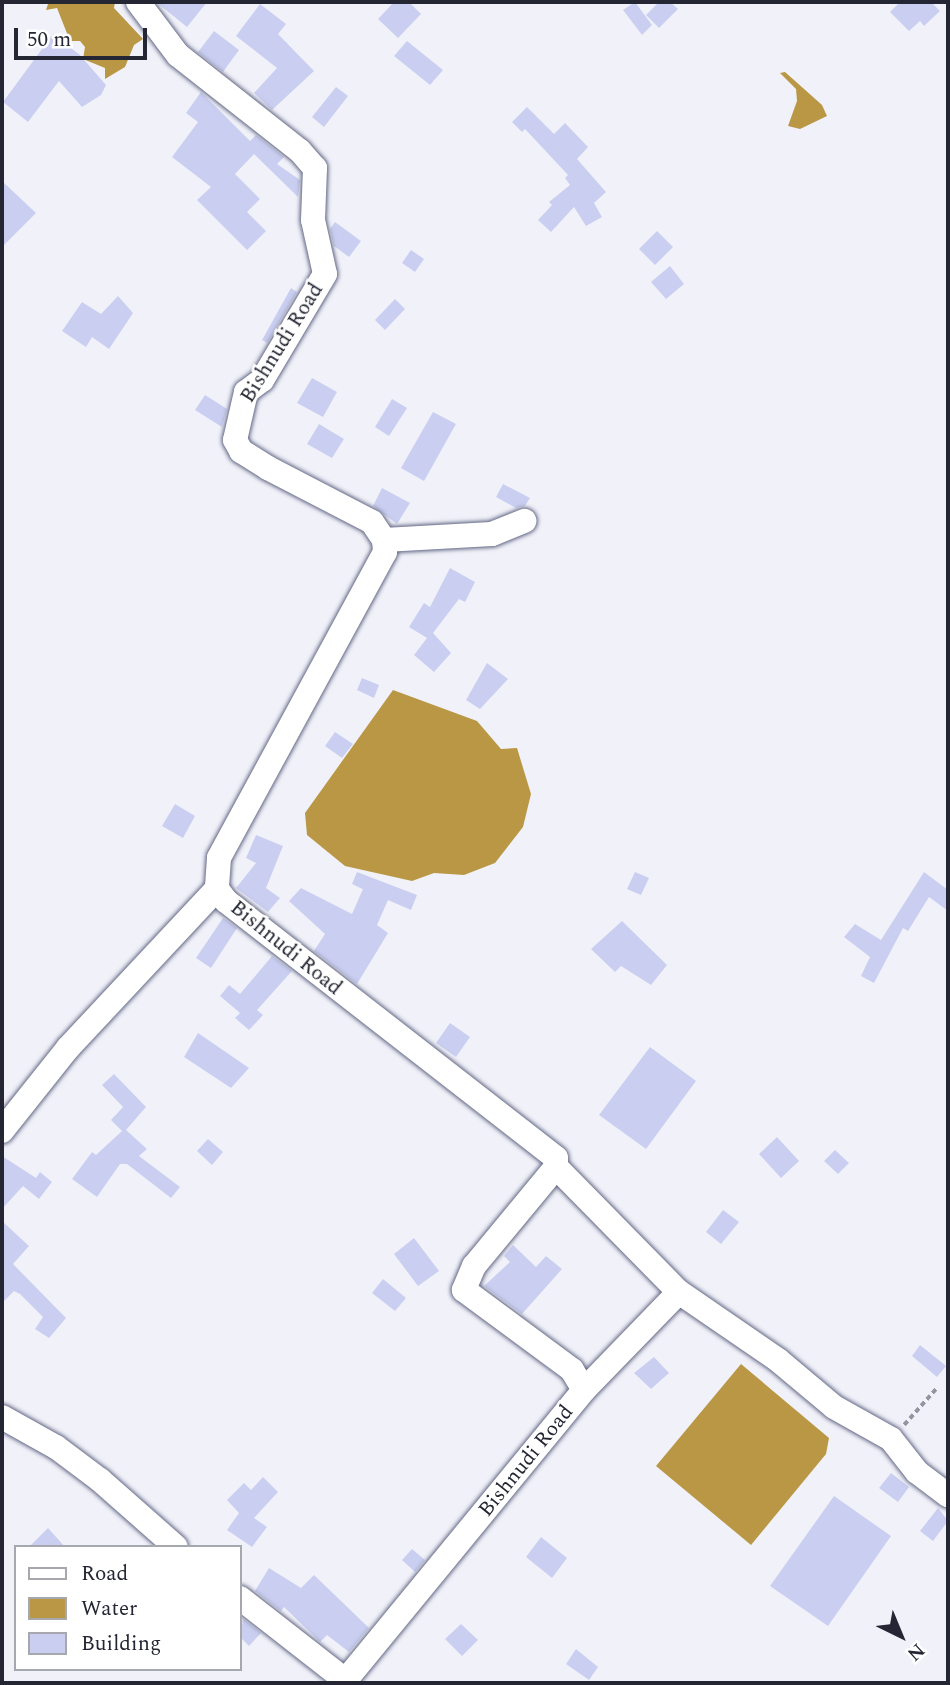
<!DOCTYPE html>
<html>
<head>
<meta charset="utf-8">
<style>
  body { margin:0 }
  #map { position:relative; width:950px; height:1685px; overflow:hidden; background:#f1f2f9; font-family:Spectral,serif }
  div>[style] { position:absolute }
  .water>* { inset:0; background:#b99745 }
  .building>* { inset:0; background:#cacff1 }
  .path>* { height:3.5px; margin-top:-1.75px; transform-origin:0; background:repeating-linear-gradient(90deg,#94959f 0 5px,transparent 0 8.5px) }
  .roads { filter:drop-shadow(0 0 2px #636886) drop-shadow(0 0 2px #636886) }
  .minor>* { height:24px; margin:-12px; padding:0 12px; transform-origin:12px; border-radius:12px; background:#fff }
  span { translate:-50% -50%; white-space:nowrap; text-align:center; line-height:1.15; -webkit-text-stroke:5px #fff; paint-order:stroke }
  .street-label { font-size:21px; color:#242633 }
  .frame { position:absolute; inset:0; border:4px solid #242633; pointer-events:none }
  .legend { position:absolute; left:14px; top:1545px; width:228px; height:126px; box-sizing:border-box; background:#fff; border:2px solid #a7a8ad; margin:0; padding:9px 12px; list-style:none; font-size:21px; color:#242633 }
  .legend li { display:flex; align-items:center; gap:14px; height:35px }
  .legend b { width:35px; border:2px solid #a7a8ad }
  .north { position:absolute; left:866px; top:1601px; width:70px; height:70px; -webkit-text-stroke:5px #fff; paint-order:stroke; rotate:137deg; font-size:19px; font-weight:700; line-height:28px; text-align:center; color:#242633 }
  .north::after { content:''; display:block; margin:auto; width:24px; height:32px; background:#242633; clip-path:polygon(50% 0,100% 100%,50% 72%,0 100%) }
  .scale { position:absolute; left:14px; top:28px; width:133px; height:32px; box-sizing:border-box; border:4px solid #242633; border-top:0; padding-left:9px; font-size:21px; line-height:24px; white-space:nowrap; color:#242633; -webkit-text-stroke:5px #fff; paint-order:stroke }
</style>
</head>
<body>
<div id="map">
  <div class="water">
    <div style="clip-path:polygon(43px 2px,115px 2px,114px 8px,143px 39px,134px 45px,125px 67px,105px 79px,105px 68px,83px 59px,85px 47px,80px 41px,70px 41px,57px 8px,46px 10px,48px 4px)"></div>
    <div style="clip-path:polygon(785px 72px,822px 105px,827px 116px,800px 129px,788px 126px,797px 101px,796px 89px,780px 73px)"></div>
    <div style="clip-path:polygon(393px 690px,477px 721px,501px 749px,517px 748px,531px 794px,523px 827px,495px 863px,464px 875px,434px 873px,412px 881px,345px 866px,307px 835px,305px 813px)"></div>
    <div style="clip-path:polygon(741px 1364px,829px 1438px,826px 1454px,751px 1545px,656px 1466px)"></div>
  </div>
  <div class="building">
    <div style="clip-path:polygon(156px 2px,207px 2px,187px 27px)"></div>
    <div style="clip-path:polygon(394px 2px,409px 2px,421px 14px,398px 38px,378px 19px)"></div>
    <div style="clip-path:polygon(635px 2px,652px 25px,642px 35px,623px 10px)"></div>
    <div style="clip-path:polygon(659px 2px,670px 2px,678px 9px,659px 28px,646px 15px)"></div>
    <div style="clip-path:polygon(900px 2px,931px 2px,940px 11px,924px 26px,920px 21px,909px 31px,890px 12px)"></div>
    <div style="clip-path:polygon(260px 4px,286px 24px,278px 34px,314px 71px,272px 110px,254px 93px,277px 68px,236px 36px)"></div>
    <div style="clip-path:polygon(214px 31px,239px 50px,223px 72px,198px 52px)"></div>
    <div style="clip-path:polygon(53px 34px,80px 55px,106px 85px,101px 95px,82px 107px,59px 81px,28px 122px,3px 102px)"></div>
    <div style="clip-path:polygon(407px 41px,443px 70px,430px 85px,394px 56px)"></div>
    <div style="clip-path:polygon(336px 87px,348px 96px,324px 127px,312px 117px)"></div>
    <div style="clip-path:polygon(201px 92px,250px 141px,256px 135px,284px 157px,277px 164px,300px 180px,298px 197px,254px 154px,235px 174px,260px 199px,247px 212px,266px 231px,247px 250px,197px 200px,211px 187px,172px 157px,198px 122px,186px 113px)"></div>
    <div style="clip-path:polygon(527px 107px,554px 134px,565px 123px,588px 147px,577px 159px,606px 192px,594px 203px,602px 217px,586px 226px,574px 207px,551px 232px,538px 220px,552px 205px,549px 202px,570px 185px,565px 178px,568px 175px,525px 129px,522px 132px,512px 122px)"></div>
    <div style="clip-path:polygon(2px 181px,36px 213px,2px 247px)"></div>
    <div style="clip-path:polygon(335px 222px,361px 241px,349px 257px,334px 246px,330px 229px)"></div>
    <div style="clip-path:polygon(657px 231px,673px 247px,655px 265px,639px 249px)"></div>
    <div style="clip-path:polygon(411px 250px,424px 259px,415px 272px,402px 263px)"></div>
    <div style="clip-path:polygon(670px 266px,684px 284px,666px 299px,651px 282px)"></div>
    <div style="clip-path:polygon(291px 288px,297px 292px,267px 343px,262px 340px)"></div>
    <div style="clip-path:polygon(118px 296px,133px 313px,109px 349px,92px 337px,86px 347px,62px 331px,82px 302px,101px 314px)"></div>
    <div style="clip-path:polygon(395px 299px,405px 309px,385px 330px,375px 320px)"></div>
    <div style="clip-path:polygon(312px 378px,337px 392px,323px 417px,297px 403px)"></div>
    <div style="clip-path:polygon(205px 395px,227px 409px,222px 427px,195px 410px)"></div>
    <div style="clip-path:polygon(392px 399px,407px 408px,389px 436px,375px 427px)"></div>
    <div style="clip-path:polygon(433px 412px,456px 424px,424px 481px,401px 468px)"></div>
    <div style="clip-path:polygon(319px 424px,344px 439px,332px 458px,307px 444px)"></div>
    <div style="clip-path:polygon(503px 484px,530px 498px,525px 506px,516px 508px,496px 497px)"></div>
    <div style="clip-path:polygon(382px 488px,410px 503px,397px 524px,373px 506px)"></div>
    <div style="clip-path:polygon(450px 568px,475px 582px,465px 602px,459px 599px,433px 633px,451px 653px,434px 672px,414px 655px,427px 638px,409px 627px,424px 603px,430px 607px)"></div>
    <div style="clip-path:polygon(487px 663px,508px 679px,480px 709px,466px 700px)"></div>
    <div style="clip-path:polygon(362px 678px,379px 685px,374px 698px,357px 690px)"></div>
    <div style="clip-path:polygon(335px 732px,353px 744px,342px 758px,325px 746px)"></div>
    <div style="clip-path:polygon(175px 804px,195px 816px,183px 838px,162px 826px)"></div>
    <div style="clip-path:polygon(256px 835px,283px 846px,266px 888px,280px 898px,268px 912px,236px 888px,256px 863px,246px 858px)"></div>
    <div style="clip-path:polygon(357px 872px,417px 895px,411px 910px,388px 900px,377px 925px,388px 933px,357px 984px,314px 951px,325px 934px,289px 901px,301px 888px,352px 914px,363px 889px,371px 893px,352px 884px)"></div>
    <div style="clip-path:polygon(635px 872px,649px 878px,641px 895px,627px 889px)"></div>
    <div style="clip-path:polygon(924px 872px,948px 890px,948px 911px,929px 897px,908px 931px,903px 928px,874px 983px,861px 976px,870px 957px,844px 937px,855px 924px,881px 940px)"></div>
    <div style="clip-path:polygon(223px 918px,237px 928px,211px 968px,196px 958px)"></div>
    <div style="clip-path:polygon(622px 921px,667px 965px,651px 985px,621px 966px,615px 972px,591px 949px)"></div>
    <div style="clip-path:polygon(272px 956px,292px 971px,257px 1010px,263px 1015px,249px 1030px,235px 1018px,240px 1013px,220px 996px,229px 985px,240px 994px)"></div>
    <div style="clip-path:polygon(450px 1023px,470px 1037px,456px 1057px,436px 1043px)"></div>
    <div style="clip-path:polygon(198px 1033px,249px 1068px,231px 1088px,184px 1057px)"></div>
    <div style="clip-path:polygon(650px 1047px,696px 1081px,646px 1149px,599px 1115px)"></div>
    <div style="clip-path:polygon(114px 1074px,146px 1107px,126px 1130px,147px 1149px,139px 1156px,180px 1187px,171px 1198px,127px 1164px,120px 1164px,97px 1197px,72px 1179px,92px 1152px,96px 1155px,122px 1131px,111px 1120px,123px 1107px,102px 1085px)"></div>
    <div style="clip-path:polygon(777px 1137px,799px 1161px,781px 1178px,759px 1154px)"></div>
    <div style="clip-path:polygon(208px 1139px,223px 1152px,212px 1165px,197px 1151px)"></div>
    <div style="clip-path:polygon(835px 1150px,849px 1163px,838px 1174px,824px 1161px)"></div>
    <div style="clip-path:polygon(2px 1156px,36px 1178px,40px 1172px,52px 1182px,39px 1199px,23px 1186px,2px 1209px)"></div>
    <div style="clip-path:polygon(723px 1210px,739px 1222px,721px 1244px,706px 1232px)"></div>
    <div style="clip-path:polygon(2px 1221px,29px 1246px,13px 1264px,66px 1318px,49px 1338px,35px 1329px,43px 1317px,20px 1294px,14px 1291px,2px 1303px)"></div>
    <div style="clip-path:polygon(414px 1238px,439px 1271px,418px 1286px,394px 1254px)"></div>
    <div style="clip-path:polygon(513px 1245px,536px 1267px,546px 1256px,562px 1269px,522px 1314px,484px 1286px,510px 1262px,504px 1256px)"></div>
    <div style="clip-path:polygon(383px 1279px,406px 1298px,395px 1311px,372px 1293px)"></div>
    <div style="clip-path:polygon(920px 1345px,946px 1366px,937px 1377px,912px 1356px)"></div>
    <div style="clip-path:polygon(654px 1357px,669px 1373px,651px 1389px,634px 1373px)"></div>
    <div style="clip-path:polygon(891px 1473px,909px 1487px,898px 1502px,879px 1488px)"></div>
    <div style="clip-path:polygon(263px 1477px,278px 1492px,254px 1518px,267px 1527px,252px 1547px,227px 1530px,239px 1513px,227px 1500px,244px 1483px,251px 1490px)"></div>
    <div style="clip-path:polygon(834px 1496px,891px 1536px,828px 1626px,770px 1586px)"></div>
    <div style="clip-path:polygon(938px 1508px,948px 1521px,933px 1541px,920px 1531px)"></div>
    <div style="clip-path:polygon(48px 1528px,65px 1547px,29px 1547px)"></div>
    <div style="clip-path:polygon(541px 1537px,567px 1558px,552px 1578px,526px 1557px)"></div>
    <div style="clip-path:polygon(412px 1549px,425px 1560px,415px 1572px,402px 1560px)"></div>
    <div style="clip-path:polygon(269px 1568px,301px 1588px,314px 1575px,369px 1628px,349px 1652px,327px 1635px,320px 1642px,284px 1607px,281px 1611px,255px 1591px)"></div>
    <div style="clip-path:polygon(243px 1619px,261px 1633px,249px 1646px,240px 1637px)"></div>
    <div style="clip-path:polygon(461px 1624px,478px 1640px,462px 1656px,445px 1639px)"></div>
    <div style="clip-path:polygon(576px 1649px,598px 1667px,589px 1680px,566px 1664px)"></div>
  </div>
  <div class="path">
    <div style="left:904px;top:1425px;width:48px;rotate:-48.4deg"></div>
  </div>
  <div class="roads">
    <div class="minor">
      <div style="left:138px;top:2px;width:66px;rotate:53deg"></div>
      <div style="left:178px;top:55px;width:155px;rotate:38.2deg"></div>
      <div style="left:300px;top:151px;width:23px;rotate:49deg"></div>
      <div style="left:315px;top:168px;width:52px;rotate:92.2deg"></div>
      <div style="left:313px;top:220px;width:55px;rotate:77.5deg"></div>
      <div style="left:325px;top:274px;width:123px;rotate:120.7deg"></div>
      <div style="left:262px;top:380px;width:20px;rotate:143deg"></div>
      <div style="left:246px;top:392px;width:49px;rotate:102.9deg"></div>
      <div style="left:235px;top:440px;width:13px;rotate:61deg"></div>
      <div style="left:241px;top:451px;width:32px;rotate:32deg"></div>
      <div style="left:268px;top:468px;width:117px;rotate:27.4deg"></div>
      <div style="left:372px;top:522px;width:22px;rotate:56deg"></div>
      <div style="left:384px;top:540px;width:12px;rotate:85deg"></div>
      <div style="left:385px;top:552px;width:348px;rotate:118.5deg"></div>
      <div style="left:219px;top:858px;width:31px;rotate:94deg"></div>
      <div style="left:217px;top:889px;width:15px;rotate:53deg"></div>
      <div style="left:226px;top:901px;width:418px;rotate:37.9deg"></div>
      <div style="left:556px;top:1158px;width:9px;rotate:90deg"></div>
      <div style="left:556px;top:1167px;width:129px;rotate:129.6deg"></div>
      <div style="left:474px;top:1266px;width:26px;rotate:113deg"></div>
      <div style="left:464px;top:1290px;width:134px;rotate:36.5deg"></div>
      <div style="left:572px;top:1370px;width:23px;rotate:59deg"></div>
      <div style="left:584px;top:1390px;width:379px;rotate:129.4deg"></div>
      <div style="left:384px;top:540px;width:108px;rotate:-3.2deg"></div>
      <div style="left:492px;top:534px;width:35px;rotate:-22deg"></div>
      <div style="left:2px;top:1131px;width:106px;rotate:-51.5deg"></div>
      <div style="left:68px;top:1048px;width:218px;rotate:-46.9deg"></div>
      <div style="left:556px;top:1167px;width:175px;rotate:45.5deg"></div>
      <div style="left:679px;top:1292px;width:120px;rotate:34.5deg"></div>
      <div style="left:778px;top:1360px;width:73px;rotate:40deg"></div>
      <div style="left:834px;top:1407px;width:65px;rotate:29.3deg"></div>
      <div style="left:891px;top:1439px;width:42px;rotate:51.8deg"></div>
      <div style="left:917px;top:1472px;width:39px;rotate:37deg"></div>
      <div style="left:584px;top:1390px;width:136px;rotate:-45.9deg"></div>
      <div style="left:2px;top:1417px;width:62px;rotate:29.1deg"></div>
      <div style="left:56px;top:1447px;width:55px;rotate:36.9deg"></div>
      <div style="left:100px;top:1480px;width:101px;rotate:41.4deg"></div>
      <div style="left:240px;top:1598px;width:133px;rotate:38deg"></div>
    </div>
  </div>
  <div class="street-label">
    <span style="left:282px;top:343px;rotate:-58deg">Bishnudi Road</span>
    <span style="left:286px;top:948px;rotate:39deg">Bishnudi Road</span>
    <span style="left:526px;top:1461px;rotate:-51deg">Bishnudi Road</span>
  </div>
  <div class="frame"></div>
  <ul class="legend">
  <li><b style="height:9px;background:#fff"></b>Road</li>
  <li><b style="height:19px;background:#b99745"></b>Water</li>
  <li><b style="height:19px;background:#cacff1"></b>Building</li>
  </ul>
  <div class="north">N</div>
  <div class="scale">50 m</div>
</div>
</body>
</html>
